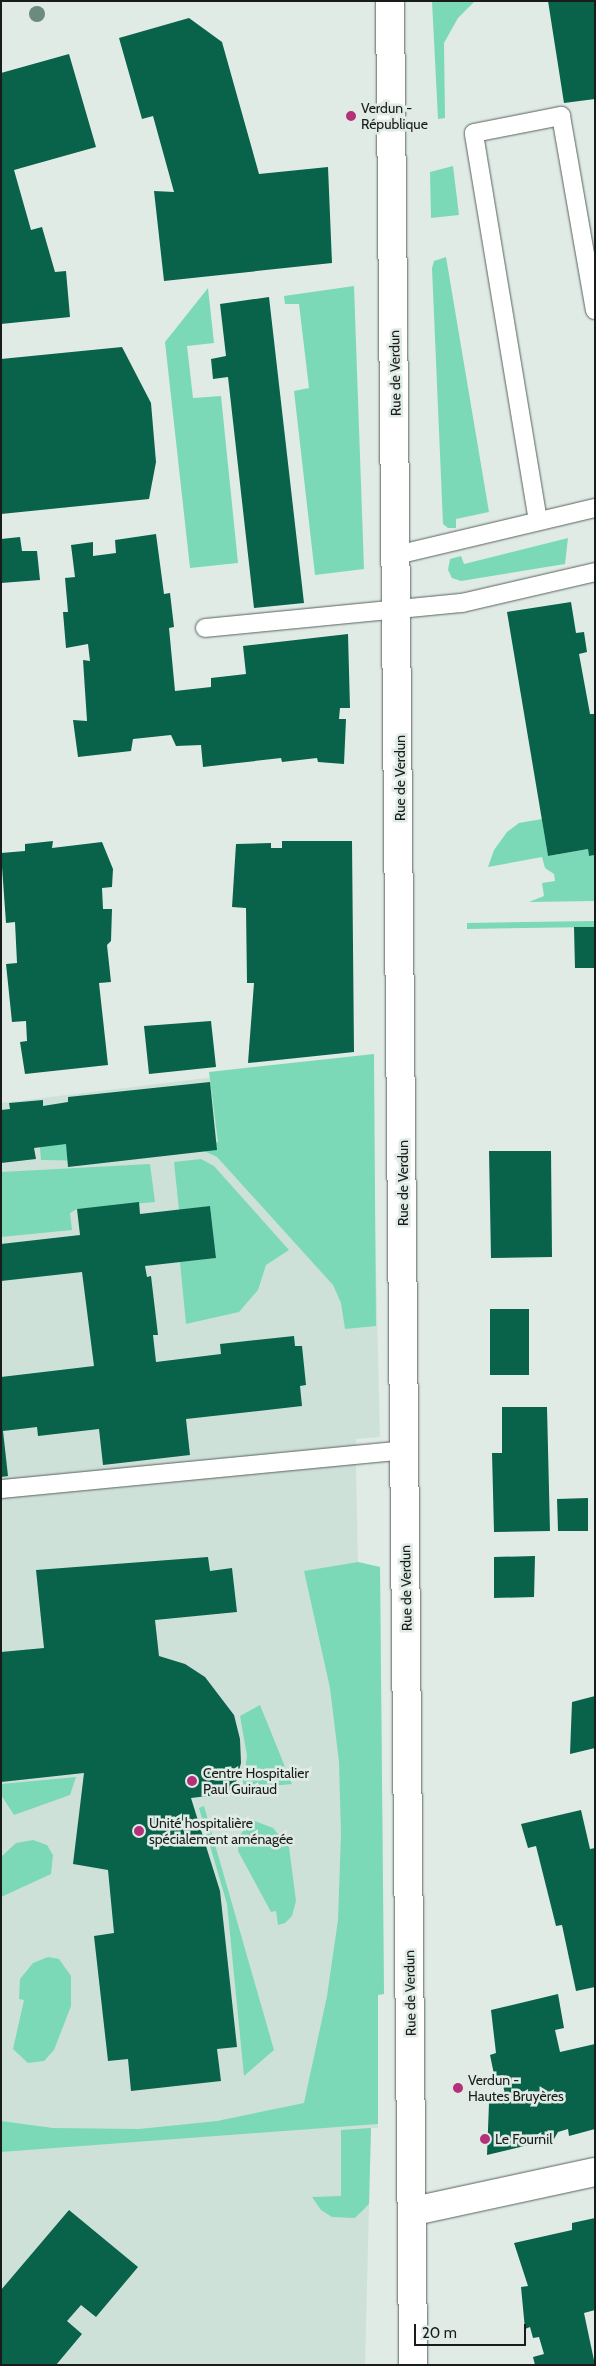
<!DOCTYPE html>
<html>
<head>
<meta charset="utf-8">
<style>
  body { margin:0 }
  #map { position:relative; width:596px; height:2366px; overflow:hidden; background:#e0ebe6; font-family:Cabin,sans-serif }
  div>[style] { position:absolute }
  .built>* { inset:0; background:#cee1d9 }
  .green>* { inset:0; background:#7cd9b7 }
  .building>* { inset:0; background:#09624a }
  .roads { filter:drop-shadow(0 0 1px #59625e) drop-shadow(0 0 1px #59625e) }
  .service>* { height:18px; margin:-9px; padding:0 9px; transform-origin:9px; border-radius:9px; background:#fff }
  .minor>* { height:28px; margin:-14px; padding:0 14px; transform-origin:14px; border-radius:14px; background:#fff }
  .tertiary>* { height:28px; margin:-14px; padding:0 14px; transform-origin:14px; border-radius:14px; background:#fff }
  .trees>* { width:16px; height:16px; margin:-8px; border-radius:50%; background:#6c8a80 }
  .dots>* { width:14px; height:14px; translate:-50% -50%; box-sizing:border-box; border:2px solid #e0ebe6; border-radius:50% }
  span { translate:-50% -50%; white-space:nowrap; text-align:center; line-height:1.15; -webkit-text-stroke:5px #e0ebe6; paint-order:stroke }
  .poi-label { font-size:14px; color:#181c1a }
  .left { translate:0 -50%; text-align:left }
  .street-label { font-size:14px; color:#181c1a }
  .frame { position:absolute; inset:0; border:2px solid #181c1a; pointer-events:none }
  .scale { position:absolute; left:414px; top:2324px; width:112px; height:22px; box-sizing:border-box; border:2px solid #181c1a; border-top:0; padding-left:6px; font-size:15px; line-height:18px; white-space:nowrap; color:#181c1a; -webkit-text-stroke:4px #e0ebe6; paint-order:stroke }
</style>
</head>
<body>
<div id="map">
  <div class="built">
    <div style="clip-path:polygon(371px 1058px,380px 1437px,356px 1439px,356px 1466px,358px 1562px,380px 1567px,384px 1994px,378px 1995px,378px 2128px,371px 2128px,365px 2365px,1px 2365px,1px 1103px)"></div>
  </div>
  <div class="green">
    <div style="clip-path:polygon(432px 1px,475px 1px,458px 18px,444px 43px,445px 118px,438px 119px)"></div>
    <div style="clip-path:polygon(453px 166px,459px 215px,431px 218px,430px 172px)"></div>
    <div style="clip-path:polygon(446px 257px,489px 512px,456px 519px,456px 528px,448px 528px,443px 524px,432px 268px,434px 261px)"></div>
    <div style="clip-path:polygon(354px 286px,364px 569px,315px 575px,294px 391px,309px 388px,299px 304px,285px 304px,284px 296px)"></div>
    <div style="clip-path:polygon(208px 288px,214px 343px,187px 346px,193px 398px,221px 396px,238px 563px,190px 568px,165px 342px)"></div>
    <div style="clip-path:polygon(568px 538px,565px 564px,461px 581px,452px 578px,448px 570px,450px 559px,461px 556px,464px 564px)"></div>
    <div style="clip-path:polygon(542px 819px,548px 856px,588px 849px,589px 856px,595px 855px,595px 901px,529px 902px,544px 896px,542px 883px,555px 881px,554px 874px,545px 868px,542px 857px,488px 867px,494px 850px,507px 832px,519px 823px)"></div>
    <div style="clip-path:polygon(595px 921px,595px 927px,467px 929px,467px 923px)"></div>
    <div style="clip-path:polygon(374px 1054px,376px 1326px,345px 1329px,341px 1303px,333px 1285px,217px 1157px,202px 1150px,172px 1148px,218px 1142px,209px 1072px)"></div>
    <div style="clip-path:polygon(67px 1134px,97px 1161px,41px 1160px,39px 1137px)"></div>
    <div style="clip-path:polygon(201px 1159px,214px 1166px,289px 1250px,266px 1265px,258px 1290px,239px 1312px,186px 1324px,180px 1262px,216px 1258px,210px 1206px,179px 1210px,174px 1162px)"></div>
    <div style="clip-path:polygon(150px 1164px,155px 1202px,77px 1209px,70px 1213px,72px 1230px,1px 1237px,1px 1172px)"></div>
    <div style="clip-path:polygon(358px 1562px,380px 1567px,384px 1994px,378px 1995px,378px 2124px,1px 2152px,1px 2121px,53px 2128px,139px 2129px,217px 2121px,304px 2103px,327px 1996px,338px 1920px,341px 1834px,339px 1762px,330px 1688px,304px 1571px)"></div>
    <div style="clip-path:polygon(260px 1705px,292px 1784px,242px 1789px,247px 1756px,240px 1716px)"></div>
    <div style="clip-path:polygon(76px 1777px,70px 1795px,14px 1815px,1px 1795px,1px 1784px)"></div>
    <div style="clip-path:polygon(204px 1806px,274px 2050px,244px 2076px,227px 1904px,199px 1808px)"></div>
    <div style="clip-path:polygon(252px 1820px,273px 1828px,289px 1847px,296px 1901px,292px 1916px,285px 1923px,278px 1925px,276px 1911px,271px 1912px,238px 1851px,239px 1836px)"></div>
    <div style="clip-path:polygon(33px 1840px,47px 1845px,53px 1855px,51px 1874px,1px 1897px,1px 1857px,16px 1843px)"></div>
    <div style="clip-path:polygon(48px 1957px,59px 1959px,71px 1976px,71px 2006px,54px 2050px,44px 2061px,28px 2063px,13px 2049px,24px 2000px,19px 1999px,20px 1979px,33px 1963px)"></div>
    <div style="clip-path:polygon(371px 2128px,369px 2204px,355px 2218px,332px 2217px,321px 2210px,312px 2197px,341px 2196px,341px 2130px)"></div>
  </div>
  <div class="building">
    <div style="clip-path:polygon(548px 1px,595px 1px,595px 99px,564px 103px)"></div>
    <div style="clip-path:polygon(189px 18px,222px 42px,259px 174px,328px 167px,332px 263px,164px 281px,154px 191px,174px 192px,153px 116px,142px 119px,119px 38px)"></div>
    <div style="clip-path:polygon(69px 54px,96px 147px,14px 170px,31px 230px,42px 227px,55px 272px,66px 271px,70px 317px,1px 324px,1px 73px)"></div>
    <div style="clip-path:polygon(269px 297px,304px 603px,254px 608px,228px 377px,213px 379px,211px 359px,226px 356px,220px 304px)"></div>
    <div style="clip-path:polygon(122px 347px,151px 403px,156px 462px,149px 499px,1px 514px,1px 359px)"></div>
    <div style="clip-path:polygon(156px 534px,164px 594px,170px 593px,174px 627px,169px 628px,175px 691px,211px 687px,211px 678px,246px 674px,243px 646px,348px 634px,350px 708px,340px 708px,339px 719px,346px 719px,344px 764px,318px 762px,317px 758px,282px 762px,281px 758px,203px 767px,201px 745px,176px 746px,171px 735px,133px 739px,131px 751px,78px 757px,73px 720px,87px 721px,83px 660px,90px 661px,88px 644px,66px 648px,63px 612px,68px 612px,65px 578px,75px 577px,71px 545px,93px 542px,93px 556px,116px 553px,115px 540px)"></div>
    <div style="clip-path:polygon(20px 537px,22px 551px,37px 551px,40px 580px,1px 583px,1px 539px)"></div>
    <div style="clip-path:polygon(571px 602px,576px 633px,584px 632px,587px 652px,579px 654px,590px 714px,595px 714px,595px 855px,589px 856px,588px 849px,548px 856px,507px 612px)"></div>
    <div style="clip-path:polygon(53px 841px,52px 848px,102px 842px,113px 869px,112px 887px,102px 888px,103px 909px,112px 909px,111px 941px,107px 945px,111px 982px,99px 983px,108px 1065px,25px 1074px,20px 1042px,27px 1041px,26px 1021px,12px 1022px,6px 964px,17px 963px,15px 922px,6px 923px,1px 853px,25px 851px,25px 844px)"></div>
    <div style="clip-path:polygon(282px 841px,352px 841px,354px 1052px,248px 1063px,254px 983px,247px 983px,246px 908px,232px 907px,236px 844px,271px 843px,271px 848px,282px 848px)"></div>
    <div style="clip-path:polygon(574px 927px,595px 927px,595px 968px,575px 968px)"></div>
    <div style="clip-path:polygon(211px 1021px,216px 1067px,149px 1074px,144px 1026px)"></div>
    <div style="clip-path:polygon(210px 1082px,217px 1150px,68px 1167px,66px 1144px,34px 1148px,36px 1159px,1px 1163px,1px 1110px,10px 1109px,9px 1103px,43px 1100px,43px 1106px,68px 1102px,68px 1097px)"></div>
    <div style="clip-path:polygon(489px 1151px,551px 1151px,552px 1257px,491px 1258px)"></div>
    <div style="clip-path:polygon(139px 1202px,140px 1214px,210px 1206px,216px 1258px,145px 1266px,147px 1277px,151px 1276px,158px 1335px,153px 1335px,156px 1362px,221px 1354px,220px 1344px,294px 1336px,295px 1346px,302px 1346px,306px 1385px,300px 1386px,302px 1406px,186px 1419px,190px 1455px,103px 1465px,99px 1429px,38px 1436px,37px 1427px,3px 1431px,8px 1476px,1px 1477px,1px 1377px,94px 1366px,82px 1272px,1px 1281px,1px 1244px,80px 1235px,77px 1209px)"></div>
    <div style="clip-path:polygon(490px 1309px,529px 1309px,529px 1375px,490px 1375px)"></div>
    <div style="clip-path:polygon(502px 1407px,547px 1407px,550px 1531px,494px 1532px,492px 1453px,502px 1453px)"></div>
    <div style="clip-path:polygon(588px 1498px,588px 1531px,558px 1531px,557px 1499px)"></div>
    <div style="clip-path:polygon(535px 1556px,534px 1597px,494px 1598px,494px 1557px)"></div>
    <div style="clip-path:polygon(208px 1557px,210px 1571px,232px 1568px,237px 1612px,155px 1620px,159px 1656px,185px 1664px,205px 1677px,234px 1715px,240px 1739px,241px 1763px,233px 1793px,191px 1798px,220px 1891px,237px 2047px,217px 2049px,221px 2081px,131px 2091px,128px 2059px,108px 2061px,94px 1936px,114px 1933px,108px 1870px,73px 1864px,84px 1773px,1px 1782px,1px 1652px,44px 1648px,36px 1570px)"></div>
    <div style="clip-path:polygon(595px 1696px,595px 1748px,570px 1754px,572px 1702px)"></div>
    <div style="clip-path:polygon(581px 1810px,590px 1849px,595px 1848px,595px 1987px,576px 1991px,562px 1925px,556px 1926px,536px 1846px,528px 1848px,521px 1824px)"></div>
    <div style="clip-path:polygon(558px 1994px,564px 2028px,555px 2030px,560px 2052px,595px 2044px,595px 2129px,569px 2136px,568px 2129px,558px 2132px,554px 2139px,487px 2155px,489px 2103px,506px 2098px,501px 2077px,495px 2079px,490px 2055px,496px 2053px,491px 2010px)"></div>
    <div style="clip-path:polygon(69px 2210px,138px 2267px,96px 2317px,81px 2305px,67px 2321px,82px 2334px,56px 2365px,1px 2365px,1px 2290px)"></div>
    <div style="clip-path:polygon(595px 2218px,595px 2310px,584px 2313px,595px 2365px,535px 2365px,533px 2357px,544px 2354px,539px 2337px,533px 2338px,530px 2327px,525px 2329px,521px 2287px,528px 2286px,514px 2243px,572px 2230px,572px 2223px)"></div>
  </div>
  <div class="roads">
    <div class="service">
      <div style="left:538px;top:521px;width:393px;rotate:-99.4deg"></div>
      <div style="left:474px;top:133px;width:89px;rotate:-11.1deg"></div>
      <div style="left:561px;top:116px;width:197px;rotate:80.1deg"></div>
      <div style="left:397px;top:555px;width:204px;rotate:-13.4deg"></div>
      <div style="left:205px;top:628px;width:258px;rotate:-5.6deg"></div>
      <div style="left:462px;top:603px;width:137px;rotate:-13.1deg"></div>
      <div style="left:1px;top:1489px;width:406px;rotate:-5.5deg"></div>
    </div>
    <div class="minor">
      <div style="left:414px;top:2211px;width:185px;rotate:-12.2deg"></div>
    </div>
    <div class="tertiary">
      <div style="left:390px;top:1px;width:2364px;rotate:89.44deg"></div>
    </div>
  </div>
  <div class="trees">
    <div style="left:37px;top:14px"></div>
  </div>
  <div class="dots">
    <div style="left:351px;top:116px;background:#b43179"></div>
    <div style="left:192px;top:1781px;background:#b43179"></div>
    <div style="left:139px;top:1831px;background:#b43179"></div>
    <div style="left:458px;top:2088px;background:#b43179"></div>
    <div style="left:485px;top:2139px;background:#b43179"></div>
  </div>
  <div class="poi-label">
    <span class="left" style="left:361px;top:116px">Verdun -<br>République</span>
    <span class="left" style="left:203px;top:1781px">Centre Hospitalier<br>Paul Guiraud</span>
    <span class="left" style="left:149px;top:1831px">Unité hospitalière<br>spécialement aménagée</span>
    <span class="left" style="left:468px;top:2088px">Verdun -<br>Hautes Bruyères</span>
    <span class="left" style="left:495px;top:2139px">Le Fournil</span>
  </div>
  <div class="street-label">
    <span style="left:395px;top:373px;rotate:-91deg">Rue de Verdun</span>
    <span style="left:400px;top:778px;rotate:-90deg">Rue de Verdun</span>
    <span style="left:403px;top:1183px;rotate:-90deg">Rue de Verdun</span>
    <span style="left:406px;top:1588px;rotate:-91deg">Rue de Verdun</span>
    <span style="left:410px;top:1993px;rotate:-91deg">Rue de Verdun</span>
  </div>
  <div class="frame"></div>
  <div class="scale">20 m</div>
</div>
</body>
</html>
